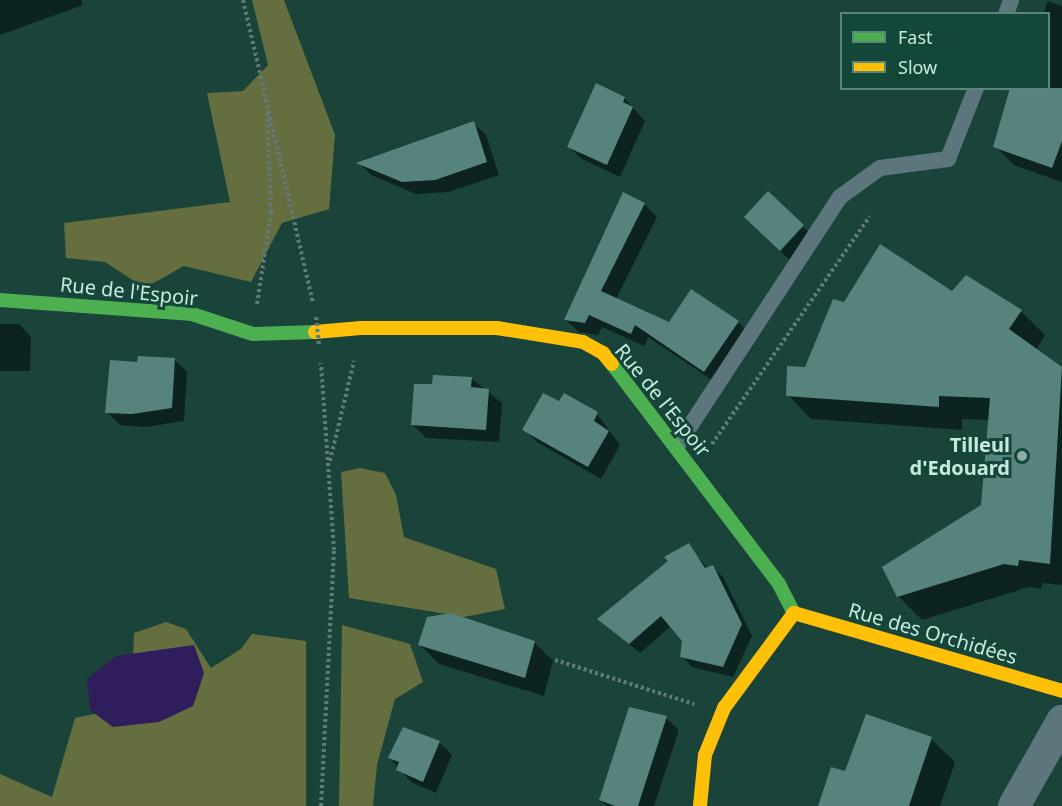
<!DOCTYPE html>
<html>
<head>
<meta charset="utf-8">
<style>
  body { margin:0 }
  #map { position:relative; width:1062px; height:806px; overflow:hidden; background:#1a433a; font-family:"Noto Sans",sans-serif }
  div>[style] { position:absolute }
  .green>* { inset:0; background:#646e3f }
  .water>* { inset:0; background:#2f1d5c }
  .shadow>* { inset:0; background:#0007 }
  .building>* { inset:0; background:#57837f }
  .path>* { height:4px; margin-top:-2px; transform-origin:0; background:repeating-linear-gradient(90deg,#62797c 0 3px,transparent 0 6px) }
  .lane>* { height:16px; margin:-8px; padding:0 8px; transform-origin:8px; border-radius:8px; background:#5d767e }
  .street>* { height:32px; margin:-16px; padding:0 16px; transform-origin:16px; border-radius:16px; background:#5d767e }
  .fast>* { height:14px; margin:-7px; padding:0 7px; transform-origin:7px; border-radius:7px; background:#4caf50 }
  .slow>* { height:14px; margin:-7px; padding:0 7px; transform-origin:7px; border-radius:7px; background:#ffc107 }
  .path-bridge>* { height:4px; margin-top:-2px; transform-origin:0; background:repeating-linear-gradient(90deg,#62797c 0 3px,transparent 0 6px) }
  .dots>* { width:16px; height:16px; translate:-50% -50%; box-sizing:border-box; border:3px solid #13473a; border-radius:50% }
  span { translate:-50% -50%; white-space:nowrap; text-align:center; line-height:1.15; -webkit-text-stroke:6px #13473a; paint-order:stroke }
  .street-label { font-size:20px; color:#c8e8dd }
  .poi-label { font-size:20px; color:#c8e8dd; font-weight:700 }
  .right { translate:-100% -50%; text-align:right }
  .legend { position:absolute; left:840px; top:12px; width:210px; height:78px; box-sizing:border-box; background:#13473a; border:2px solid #5b877b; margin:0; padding:8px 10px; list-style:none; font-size:18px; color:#c8e8dd }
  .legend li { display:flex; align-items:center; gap:12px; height:30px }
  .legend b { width:30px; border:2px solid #5b877b }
</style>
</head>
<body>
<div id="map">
  <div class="green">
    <div style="clip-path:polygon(252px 0,284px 0,335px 135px,329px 209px,282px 223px,251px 282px,184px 266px,145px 288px,105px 262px,66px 258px,64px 223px,230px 202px,207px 93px,243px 91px,268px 65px)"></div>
    <div style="clip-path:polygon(360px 468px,385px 473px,396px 495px,404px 537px,496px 569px,505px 609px,464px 617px,349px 598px,341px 472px)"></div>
    <div style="clip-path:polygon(166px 622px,186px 629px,211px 668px,241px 649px,252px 634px,306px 641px,306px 806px,0 806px,0 774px,52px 797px,75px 718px,118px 709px,132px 688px,134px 633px)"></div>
    <div style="clip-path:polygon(342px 625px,410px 644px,423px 682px,395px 699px,377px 765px,373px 806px,339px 806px)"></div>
  </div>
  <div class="water">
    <div style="clip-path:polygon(194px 645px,204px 673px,193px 706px,159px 722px,113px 727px,90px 710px,87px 679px,116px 656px)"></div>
  </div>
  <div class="shadow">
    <div style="clip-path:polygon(0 0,81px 0,83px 5px,0 35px)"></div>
    <div style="clip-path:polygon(1048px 1px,1062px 6px,1062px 182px,1014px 165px,995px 146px,1048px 88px,1048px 14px,1043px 14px)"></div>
    <div style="clip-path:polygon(624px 98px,645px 121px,620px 177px,582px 159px,569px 147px)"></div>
    <div style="clip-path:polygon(473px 123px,486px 135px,499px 175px,449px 192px,416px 194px,371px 175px,359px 163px)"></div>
    <div style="clip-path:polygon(768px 193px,816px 239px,793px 263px,758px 230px)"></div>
    <div style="clip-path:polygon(644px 204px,657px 217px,616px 299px,669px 323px,738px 322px,751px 335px,718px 384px,648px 337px,644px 346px,602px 327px,598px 335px,579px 332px,566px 320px)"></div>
    <div style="clip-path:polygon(966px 277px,1021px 311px,1045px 335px,1036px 350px,1062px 369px,1062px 585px,1043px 583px,1041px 589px,1029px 587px,922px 620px,898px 596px,982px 506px,990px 420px,962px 419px,962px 430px,811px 419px,788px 395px,844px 304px,952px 293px)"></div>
    <div style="clip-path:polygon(0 324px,19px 324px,31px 337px,30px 371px,0 371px)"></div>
    <div style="clip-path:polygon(174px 359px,187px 372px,184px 421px,146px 427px,120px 425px,107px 412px,138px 363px)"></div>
    <div style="clip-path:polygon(471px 378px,502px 403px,499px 442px,426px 438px,413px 425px)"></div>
    <div style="clip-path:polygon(565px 395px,597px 414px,620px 445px,601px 479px,537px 442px,524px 429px)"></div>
    <div style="clip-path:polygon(688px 545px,708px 569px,712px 567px,723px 577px,752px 636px,733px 677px,692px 667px,682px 656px,684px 641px,671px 626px,640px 653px,599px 620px)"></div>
    <div style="clip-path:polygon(534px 642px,553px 661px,544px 696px,439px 664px,420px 645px)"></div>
    <div style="clip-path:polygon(666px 718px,679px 730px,654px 806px,607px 806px,600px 800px)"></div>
    <div style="clip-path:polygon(931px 739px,955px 762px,940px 806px,819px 806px,846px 773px)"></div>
    <div style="clip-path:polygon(439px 742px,452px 755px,436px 793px,411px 782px,390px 758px)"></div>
  </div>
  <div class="building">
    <div style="clip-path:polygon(596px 83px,625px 97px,623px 102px,633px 107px,607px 165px,567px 147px)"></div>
    <div style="clip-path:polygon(1010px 88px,1062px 88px,1062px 141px,1052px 168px,993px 147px)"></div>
    <div style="clip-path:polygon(474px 121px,487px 162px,435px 180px,402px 182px,356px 163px)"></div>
    <div style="clip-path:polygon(768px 191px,804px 225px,780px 251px,744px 217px)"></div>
    <div style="clip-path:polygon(623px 192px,645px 203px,601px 291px,669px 322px,691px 289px,739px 321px,704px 372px,635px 325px,631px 334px,589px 315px,585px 323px,564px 320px)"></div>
    <div style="clip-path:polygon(880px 244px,952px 291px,966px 275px,1022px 310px,1009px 329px,1062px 367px,1050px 564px,1019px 560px,1018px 566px,1004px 564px,897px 597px,882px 567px,981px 505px,990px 398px,939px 396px,939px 407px,786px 396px,787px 366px,805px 367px,833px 299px,844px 302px)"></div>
    <div style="clip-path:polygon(138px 356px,175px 358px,172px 408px,132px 414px,105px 413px,110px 360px,137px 362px)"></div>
    <div style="clip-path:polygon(433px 375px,472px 377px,471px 387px,489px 389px,486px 430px,411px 425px,414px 384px,432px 384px)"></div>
    <div style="clip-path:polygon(543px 393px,559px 401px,564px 393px,598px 412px,594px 421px,609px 431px,588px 467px,522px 430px)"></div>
    <div style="clip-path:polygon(689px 543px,705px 568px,713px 565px,742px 624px,723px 667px,680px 657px,682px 641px,661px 616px,629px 644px,597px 619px,668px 561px,664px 557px)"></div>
    <div style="clip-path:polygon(451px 613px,535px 641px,525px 678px,418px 645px,427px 617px)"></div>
    <div style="clip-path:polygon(629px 707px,667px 716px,638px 806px,615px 806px,599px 800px)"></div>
    <div style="clip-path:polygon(866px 714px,932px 737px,909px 806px,818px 806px,831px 767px,845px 771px)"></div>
    <div style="clip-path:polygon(403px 727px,440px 741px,423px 782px,396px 770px,399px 762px,388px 758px)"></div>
  </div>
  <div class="path">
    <div style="left:243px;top:0;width:311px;rotate:77deg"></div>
    <div style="left:257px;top:304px;width:93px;rotate:-81.3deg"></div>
    <div style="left:271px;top:212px;width:103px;rotate:-92.2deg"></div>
    <div style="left:712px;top:444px;width:277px;rotate:-55.3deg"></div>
    <div style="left:330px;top:461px;width:103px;rotate:-76.5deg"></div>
    <div style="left:555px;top:660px;width:146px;rotate:17.6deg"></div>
    <div style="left:321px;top:806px;width:256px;rotate:-87.1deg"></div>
    <div style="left:334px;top:550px;width:187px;rotate:-94deg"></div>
  </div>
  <div class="lane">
    <div style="left:1006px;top:14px;width:15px;rotate:-70deg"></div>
    <div style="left:677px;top:446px;width:298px;rotate:-56.8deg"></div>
    <div style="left:840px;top:197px;width:49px;rotate:-35.9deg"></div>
    <div style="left:880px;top:168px;width:69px;rotate:-7.5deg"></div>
    <div style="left:948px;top:159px;width:76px;rotate:-68.5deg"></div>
  </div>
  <div class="street">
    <div style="left:1014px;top:806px;width:98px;rotate:-60.5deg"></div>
  </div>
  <div class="fast">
    <div style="left:0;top:300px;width:193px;rotate:4.2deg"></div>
    <div style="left:192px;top:314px;width:64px;rotate:18.2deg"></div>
    <div style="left:253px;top:334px;width:62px;rotate:-1.8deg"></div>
    <div style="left:612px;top:364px;width:276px;rotate:52.8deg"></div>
    <div style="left:779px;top:584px;width:33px;rotate:63deg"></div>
  </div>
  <div class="slow">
    <div style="left:315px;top:332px;width:46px;rotate:-5deg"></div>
    <div style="left:361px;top:328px;width:136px"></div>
    <div style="left:497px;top:328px;width:87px;rotate:9.2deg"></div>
    <div style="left:583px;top:342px;width:23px;rotate:29deg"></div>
    <div style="left:603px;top:353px;width:14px;rotate:51deg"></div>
    <div style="left:794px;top:613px;width:279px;rotate:16.2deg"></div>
    <div style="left:700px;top:806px;width:51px;rotate:-84.4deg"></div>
    <div style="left:705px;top:755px;width:51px;rotate:-68deg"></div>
    <div style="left:724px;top:708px;width:118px;rotate:-53.6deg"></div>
  </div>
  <div class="path-bridge">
    <div style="left:316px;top:317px;width:28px;rotate:84deg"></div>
  </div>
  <div class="dots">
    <div style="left:1022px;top:456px;background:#8baea4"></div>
  </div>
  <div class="street-label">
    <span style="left:129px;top:291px;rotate:6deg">Rue de l'Espoir</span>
    <span style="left:663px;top:400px;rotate:51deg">Rue de l'Espoir</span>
    <span style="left:933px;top:633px;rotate:16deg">Rue des Orchidées</span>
  </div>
  <div class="poi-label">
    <span class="right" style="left:1010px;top:456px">Tilleul<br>d'Edouard</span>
  </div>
  <ul class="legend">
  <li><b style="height:8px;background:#4caf50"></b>Fast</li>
  <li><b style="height:8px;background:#ffc107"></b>Slow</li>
  </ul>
</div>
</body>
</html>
